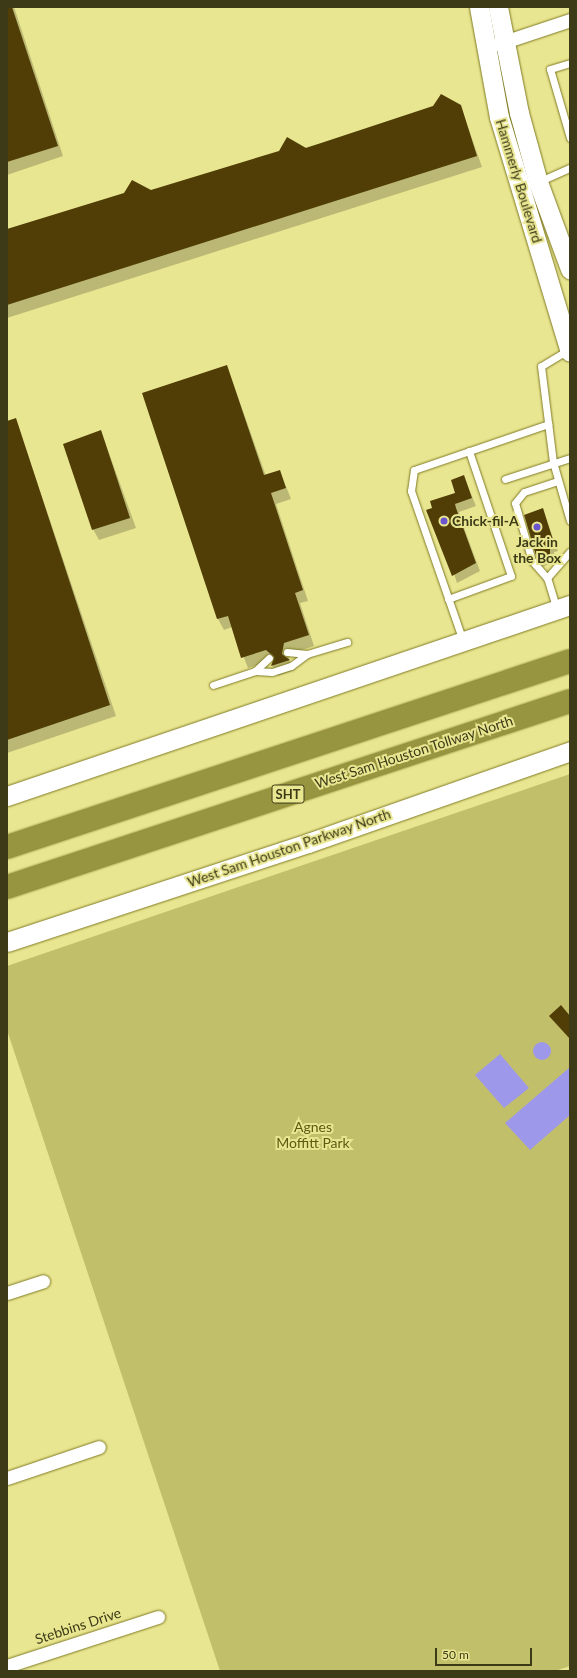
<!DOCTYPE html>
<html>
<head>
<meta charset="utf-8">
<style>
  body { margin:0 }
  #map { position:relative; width:577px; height:1678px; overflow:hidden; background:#e9e691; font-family:Lato,sans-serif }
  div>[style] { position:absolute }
  .green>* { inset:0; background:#c2bf6b }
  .water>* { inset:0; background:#9e98eb }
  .round { border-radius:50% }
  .shadow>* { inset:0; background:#0003 }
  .building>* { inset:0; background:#513e07 }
  .roads { filter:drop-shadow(0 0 1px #807b24) drop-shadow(0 0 1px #807b24) }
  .service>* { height:7px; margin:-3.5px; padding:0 3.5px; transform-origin:3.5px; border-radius:3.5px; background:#fff }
  .minor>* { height:13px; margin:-6.5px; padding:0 6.5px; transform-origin:6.5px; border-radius:6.5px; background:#fff }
  .secondary>* { height:19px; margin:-9.5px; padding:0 9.5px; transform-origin:9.5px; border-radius:9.5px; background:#fff }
  .motorway>* { height:22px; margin:-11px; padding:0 11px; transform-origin:11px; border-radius:11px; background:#989540 }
  .dots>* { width:11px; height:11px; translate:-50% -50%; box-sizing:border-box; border:2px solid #e9e691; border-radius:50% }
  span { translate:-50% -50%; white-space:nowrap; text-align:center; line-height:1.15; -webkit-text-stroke:4px #e9e691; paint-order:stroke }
  .shield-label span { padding:1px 3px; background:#e9e691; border:1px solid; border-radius:3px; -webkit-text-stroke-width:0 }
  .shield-label { font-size:13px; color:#3c3a17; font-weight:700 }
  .street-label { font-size:14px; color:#3c3a17 }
  .poi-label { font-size:14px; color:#3c3a17; font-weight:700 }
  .left { translate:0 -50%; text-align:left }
  .park-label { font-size:14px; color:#5d5a11 }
  .frame { position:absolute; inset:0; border:8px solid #3c3a17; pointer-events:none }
  .scale { position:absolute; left:435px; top:1648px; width:97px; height:18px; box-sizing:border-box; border:2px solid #3c3a17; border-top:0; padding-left:5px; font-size:12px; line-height:14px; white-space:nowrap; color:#3c3a17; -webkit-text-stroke:3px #e9e691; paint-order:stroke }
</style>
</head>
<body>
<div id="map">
  <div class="green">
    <div style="clip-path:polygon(570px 774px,570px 1666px,555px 1671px,220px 1671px,7px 1030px,7px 966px)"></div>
  </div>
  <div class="water">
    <div class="round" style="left:533px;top:1042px;width:18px;height:18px"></div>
    <div style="clip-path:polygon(500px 1054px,529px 1088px,504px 1108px,475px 1075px)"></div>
    <div style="clip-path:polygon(570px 1067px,570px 1115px,530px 1150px,505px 1123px)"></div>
  </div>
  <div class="shadow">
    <div style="clip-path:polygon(7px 7px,14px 7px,63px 156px,7px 175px)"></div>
    <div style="clip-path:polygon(460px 105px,482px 167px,7px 318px,7px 230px)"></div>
    <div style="clip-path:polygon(227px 366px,266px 476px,280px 471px,291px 499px,276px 504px,308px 601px,300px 603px,314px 646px,290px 654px,289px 660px,295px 670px,278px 676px,272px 665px,274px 660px,248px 668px,232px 627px,224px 630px,218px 619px,144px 394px)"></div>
    <div style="clip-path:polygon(16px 420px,116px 716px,7px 753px,7px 422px)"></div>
    <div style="clip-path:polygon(101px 431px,136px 528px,99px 540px,93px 529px)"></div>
    <div style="clip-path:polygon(464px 477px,476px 506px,459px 512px,460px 517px,480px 571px,457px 583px,433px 508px,457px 493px)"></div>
    <div style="clip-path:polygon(542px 509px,558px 551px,554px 552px,554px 562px,542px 567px,538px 559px)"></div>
  </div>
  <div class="building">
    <div style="clip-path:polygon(7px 7px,12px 7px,58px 146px,7px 162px)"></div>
    <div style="clip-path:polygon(441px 94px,461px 105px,477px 156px,7px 305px,7px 229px,124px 193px,132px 180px,151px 190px,279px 151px,287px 137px,306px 148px,433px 106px)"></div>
    <div style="clip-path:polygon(227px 365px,264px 475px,280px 470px,286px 488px,271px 493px,303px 590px,295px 593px,309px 635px,284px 643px,282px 654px,290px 660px,271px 666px,274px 657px,266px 650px,241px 658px,228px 616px,217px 619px,142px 393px)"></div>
    <div style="clip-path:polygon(16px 418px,110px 705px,7px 740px,7px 421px)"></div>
    <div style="clip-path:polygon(101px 430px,130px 518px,92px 530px,63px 444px)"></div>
    <div style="clip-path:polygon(464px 475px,472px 498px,455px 504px,456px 508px,476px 563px,452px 576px,426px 510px,432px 508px,430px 501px,455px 493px,451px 480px)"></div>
    <div style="clip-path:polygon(543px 508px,554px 543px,550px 544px,550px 554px,537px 559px,524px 515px)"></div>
    <div style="clip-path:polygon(561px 1005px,570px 1016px,570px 1039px,549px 1016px)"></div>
  </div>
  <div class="roads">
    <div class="service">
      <div style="left:570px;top:63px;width:21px;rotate:163deg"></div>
      <div style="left:550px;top:69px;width:72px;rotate:73.8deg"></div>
      <div style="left:538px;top:182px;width:35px;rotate:-24deg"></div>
      <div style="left:568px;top:350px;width:31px;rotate:149deg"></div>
      <div style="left:541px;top:366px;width:97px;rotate:82.9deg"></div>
      <div style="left:553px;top:462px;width:61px;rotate:73.9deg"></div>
      <div style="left:505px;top:479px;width:68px;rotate:-17.9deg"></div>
      <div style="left:547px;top:578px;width:23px;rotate:-131deg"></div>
      <div style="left:532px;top:561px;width:60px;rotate:-106.3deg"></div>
      <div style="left:515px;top:503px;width:14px;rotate:-51deg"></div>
      <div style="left:524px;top:492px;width:35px;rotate:-18deg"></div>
      <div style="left:448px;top:599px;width:67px;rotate:-20.1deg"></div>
      <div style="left:511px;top:576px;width:132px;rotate:-108.6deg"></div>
      <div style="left:557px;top:610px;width:34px;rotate:-107deg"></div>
      <div style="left:547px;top:578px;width:35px;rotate:-49deg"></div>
      <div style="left:463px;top:641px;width:159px;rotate:-109.1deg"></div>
      <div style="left:411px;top:491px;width:21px;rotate:-82deg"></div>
      <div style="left:414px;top:470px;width:142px;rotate:-18.9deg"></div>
      <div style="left:287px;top:652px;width:20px;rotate:6deg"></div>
      <div style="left:307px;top:654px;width:42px;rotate:-16.7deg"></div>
      <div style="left:255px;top:671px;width:17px;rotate:3deg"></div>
      <div style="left:272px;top:672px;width:20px;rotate:-18deg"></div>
      <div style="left:291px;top:666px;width:20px;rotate:-37deg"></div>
      <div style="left:213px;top:685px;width:44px;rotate:-18.4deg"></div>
      <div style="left:255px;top:671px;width:19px;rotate:-43deg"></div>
    </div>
    <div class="minor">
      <div style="left:498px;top:44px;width:76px;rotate:-18.4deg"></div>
      <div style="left:7px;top:1293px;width:38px;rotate:-18deg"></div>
      <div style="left:7px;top:1478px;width:97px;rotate:-18.6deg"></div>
      <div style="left:7px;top:1666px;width:159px;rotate:-18deg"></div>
    </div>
    <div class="secondary">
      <div style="left:479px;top:7px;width:112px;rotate:79.7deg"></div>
      <div style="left:499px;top:117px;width:245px;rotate:73.2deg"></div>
      <div style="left:498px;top:7px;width:108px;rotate:78.8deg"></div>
      <div style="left:519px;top:113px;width:72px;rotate:74.6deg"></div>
      <div style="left:538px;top:182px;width:93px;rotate:69.8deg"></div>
      <div style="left:7px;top:796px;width:595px;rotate:-18.74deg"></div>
      <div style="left:7px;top:942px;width:317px;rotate:-18.2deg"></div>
      <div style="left:308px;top:843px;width:278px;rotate:-19.3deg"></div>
    </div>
    <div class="motorway">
      <div style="left:7px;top:847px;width:593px;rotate:-18.28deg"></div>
      <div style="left:7px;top:887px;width:593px;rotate:-18.28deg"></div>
    </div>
  </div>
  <div class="dots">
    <div style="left:444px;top:521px;background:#6a55ce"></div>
    <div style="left:537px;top:527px;background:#6a55ce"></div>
  </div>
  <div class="shield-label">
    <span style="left:288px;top:794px">SHT</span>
  </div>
  <div class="street-label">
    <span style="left:519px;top:181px;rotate:73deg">Hammerly Boulevard</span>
    <span style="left:414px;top:752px;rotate:-18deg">West Sam Houston Tollway North</span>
    <span style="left:289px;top:848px;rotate:-19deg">West Sam Houston Parkway North</span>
    <span style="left:78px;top:1626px;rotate:-18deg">Stebbins Drive</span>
  </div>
  <div class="poi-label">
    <span class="left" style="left:452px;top:521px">Chick-fil-A</span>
    <span style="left:537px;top:550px">Jack in<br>the Box</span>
  </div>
  <div class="park-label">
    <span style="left:313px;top:1135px">Agnes<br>Moffitt Park</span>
  </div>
  <div class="frame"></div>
  <div class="scale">50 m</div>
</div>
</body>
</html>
